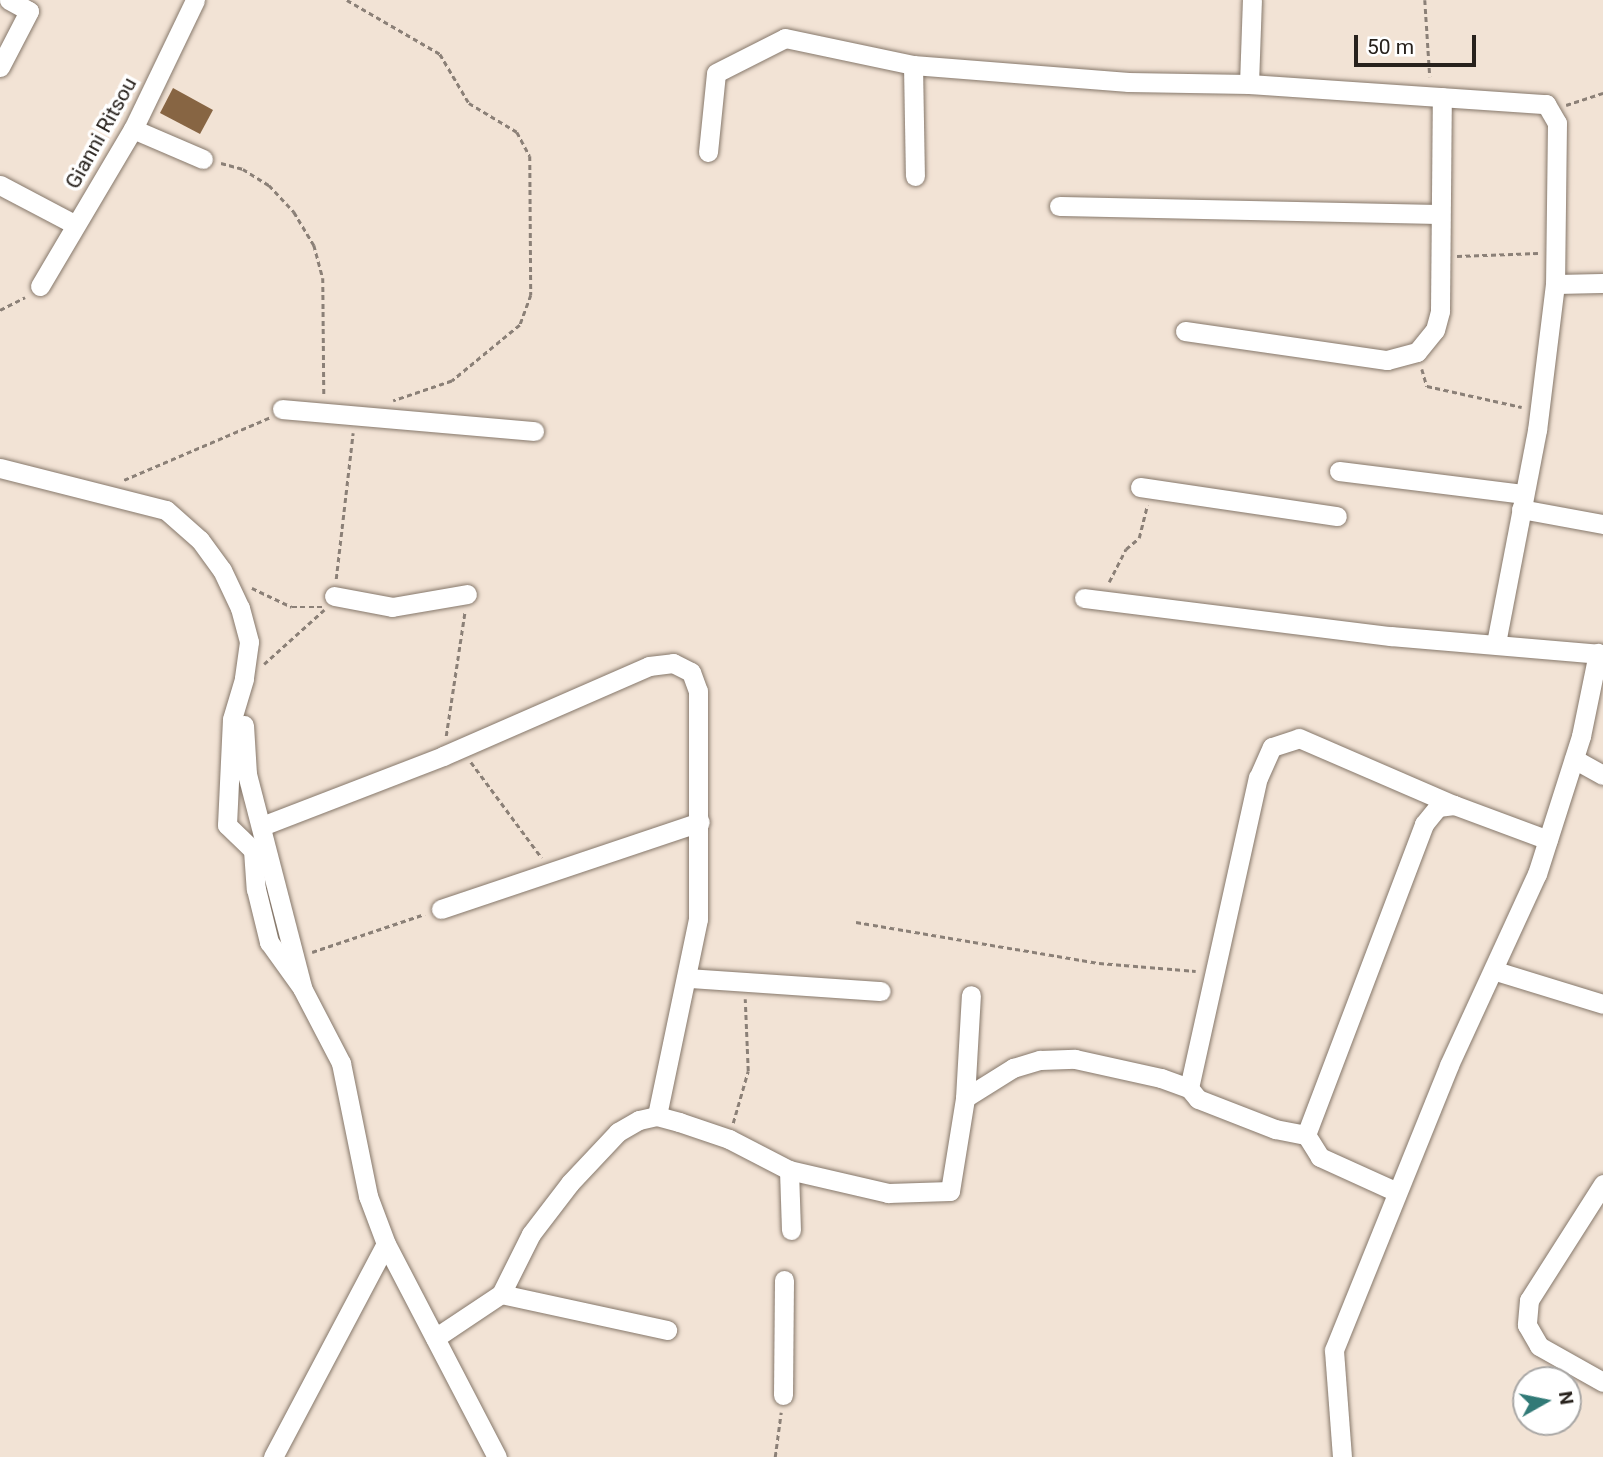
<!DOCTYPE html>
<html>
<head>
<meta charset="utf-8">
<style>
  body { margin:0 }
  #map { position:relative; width:1603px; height:1457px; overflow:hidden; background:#f2e3d5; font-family:Roboto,sans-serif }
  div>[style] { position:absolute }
  .building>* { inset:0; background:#876543 }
  .path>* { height:2.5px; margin-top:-1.25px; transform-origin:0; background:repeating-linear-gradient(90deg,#8b8077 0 5px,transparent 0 8.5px) }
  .roads { filter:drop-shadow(0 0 2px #86786b) drop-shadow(0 0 2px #86786b) }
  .minor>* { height:19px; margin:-9.5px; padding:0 9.5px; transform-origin:9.5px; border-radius:9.5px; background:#fff }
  span { translate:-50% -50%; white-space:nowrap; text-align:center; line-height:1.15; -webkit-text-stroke:7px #fff; paint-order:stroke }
  .street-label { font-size:21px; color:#28221d }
  .north { position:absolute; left:1512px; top:1366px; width:70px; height:70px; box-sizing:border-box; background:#fff; border:2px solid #a9a7a5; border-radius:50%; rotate:81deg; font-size:19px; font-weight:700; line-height:28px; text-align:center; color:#28221d }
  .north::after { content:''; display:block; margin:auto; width:24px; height:32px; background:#317a77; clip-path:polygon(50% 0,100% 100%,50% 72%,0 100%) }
  .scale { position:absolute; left:1354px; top:35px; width:122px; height:32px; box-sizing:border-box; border:4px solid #28221d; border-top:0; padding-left:9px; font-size:21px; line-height:24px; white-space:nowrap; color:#28221d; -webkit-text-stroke:5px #fff; paint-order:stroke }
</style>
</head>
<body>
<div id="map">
  <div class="building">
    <div style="clip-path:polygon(173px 88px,213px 110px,200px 134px,160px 113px)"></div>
  </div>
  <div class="path">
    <div style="left:347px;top:0;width:108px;rotate:30.1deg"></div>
    <div style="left:440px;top:54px;width:57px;rotate:59.4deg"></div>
    <div style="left:469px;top:103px;width:56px;rotate:31.1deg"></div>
    <div style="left:517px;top:132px;width:27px;rotate:62deg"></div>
    <div style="left:530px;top:156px;width:139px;rotate:89.6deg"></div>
    <div style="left:531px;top:295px;width:32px;rotate:110deg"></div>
    <div style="left:520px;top:325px;width:88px;rotate:140.5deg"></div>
    <div style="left:452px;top:381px;width:62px;rotate:161.3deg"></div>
    <div style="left:1425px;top:0;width:77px;rotate:86.3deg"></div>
    <div style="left:1566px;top:105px;width:39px;rotate:-18deg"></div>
    <div style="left:221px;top:163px;width:23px;rotate:15deg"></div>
    <div style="left:243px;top:169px;width:31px;rotate:32deg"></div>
    <div style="left:269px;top:185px;width:37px;rotate:47deg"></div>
    <div style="left:294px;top:212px;width:39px;rotate:59deg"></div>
    <div style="left:314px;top:245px;width:34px;rotate:75deg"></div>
    <div style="left:323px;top:278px;width:118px;rotate:89.5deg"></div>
    <div style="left:1457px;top:256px;width:81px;rotate:-2.1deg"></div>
    <div style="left:0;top:310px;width:28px;rotate:-27deg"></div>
    <div style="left:1422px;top:369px;width:18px;rotate:74deg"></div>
    <div style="left:1427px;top:386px;width:97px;rotate:12.5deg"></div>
    <div style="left:124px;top:480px;width:158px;rotate:-23.2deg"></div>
    <div style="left:336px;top:579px;width:147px;rotate:-83.4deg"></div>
    <div style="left:1109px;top:582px;width:37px;rotate:-63deg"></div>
    <div style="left:1126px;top:549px;width:17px;rotate:-40deg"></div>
    <div style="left:1139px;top:538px;width:34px;rotate:-76deg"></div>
    <div style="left:252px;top:588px;width:44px;rotate:25.4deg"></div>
    <div style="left:292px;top:607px;width:30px"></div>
    <div style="left:264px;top:664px;width:81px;rotate:-42deg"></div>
    <div style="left:446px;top:736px;width:126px;rotate:-81.4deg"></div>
    <div style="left:471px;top:762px;width:119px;rotate:53.5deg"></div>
    <div style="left:856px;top:922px;width:246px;rotate:9.6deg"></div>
    <div style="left:1099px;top:963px;width:97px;rotate:4.7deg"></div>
    <div style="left:312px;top:952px;width:119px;rotate:-18.6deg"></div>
    <div style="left:733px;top:1123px;width:54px;rotate:-73.9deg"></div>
    <div style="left:748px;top:1071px;width:72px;rotate:-92.4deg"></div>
    <div style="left:775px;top:1457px;width:45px;rotate:-82.4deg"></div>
  </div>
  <div class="roads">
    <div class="minor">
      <div style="left:913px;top:65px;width:111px;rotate:89deg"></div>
      <div style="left:0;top:67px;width:63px;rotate:-62.6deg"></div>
      <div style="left:29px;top:11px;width:23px;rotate:-151deg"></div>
      <div style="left:1249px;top:84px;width:84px;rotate:-88deg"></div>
      <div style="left:133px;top:129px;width:76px;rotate:23.2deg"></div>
      <div style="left:708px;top:152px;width:79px;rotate:-84.2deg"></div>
      <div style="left:716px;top:73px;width:77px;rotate:-26.9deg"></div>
      <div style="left:785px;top:38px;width:131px;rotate:11.9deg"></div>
      <div style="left:913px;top:65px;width:216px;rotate:4.5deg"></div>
      <div style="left:1128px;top:82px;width:121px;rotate:0.9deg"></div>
      <div style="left:1249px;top:84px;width:298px;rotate:3.9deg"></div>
      <div style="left:1546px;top:104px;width:22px;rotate:60deg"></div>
      <div style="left:1557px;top:123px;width:161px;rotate:90.7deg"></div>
      <div style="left:1555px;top:284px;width:147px;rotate:97deg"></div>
      <div style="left:1537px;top:430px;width:216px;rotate:100.9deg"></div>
      <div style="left:0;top:185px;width:84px;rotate:27.8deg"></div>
      <div style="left:1059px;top:206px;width:381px;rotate:1.2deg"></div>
      <div style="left:1555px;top:284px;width:48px;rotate:-1.2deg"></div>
      <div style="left:40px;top:286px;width:182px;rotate:-59.4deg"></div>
      <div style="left:133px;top:129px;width:143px;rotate:-64.3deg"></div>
      <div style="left:1185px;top:331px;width:204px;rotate:8.2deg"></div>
      <div style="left:1387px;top:360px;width:31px;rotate:-15deg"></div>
      <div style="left:1417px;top:352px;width:28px;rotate:-51deg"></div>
      <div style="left:1435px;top:330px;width:20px;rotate:-75deg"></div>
      <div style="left:1440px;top:311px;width:214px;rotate:-89.5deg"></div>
      <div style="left:282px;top:409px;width:253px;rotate:5deg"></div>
      <div style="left:0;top:468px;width:171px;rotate:14.2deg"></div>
      <div style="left:166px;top:510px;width:45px;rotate:41.4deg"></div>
      <div style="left:200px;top:540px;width:37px;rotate:54deg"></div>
      <div style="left:222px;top:570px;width:42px;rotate:64.7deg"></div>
      <div style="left:240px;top:608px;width:35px;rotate:75deg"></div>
      <div style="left:249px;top:642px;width:37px;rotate:98deg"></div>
      <div style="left:244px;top:679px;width:42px;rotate:106.7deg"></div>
      <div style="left:232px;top:719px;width:106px;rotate:92.7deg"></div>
      <div style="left:227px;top:825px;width:36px;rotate:44deg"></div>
      <div style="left:253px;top:850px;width:39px;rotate:86deg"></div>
      <div style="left:256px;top:889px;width:55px;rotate:76.2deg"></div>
      <div style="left:269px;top:942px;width:57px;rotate:54.3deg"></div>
      <div style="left:302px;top:988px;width:85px;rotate:62.5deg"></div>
      <div style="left:341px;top:1063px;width:136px;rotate:78.5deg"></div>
      <div style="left:368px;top:1196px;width:51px;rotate:69.4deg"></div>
      <div style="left:386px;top:1244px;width:240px;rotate:62.5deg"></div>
      <div style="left:1339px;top:471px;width:185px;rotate:7.1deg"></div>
      <div style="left:1140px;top:487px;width:199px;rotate:8.4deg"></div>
      <div style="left:1521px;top:509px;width:83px;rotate:10.4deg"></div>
      <div style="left:334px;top:596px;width:59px;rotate:10.7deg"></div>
      <div style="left:392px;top:607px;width:76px;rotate:-9.8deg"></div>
      <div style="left:1084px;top:598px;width:309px;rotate:7.1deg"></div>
      <div style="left:1391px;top:636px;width:213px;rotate:4.9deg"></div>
      <div style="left:244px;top:725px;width:49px;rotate:86.5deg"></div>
      <div style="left:247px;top:774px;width:220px;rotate:75.5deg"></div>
      <div style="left:1574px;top:759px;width:33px;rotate:29deg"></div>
      <div style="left:262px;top:826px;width:194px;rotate:-21.1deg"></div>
      <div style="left:443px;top:756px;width:225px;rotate:-23.6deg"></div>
      <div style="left:649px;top:666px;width:24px;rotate:-7deg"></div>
      <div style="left:673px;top:663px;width:20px;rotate:27deg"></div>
      <div style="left:691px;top:672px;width:20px;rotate:70deg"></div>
      <div style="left:698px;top:691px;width:228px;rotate:90deg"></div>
      <div style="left:698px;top:919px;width:201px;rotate:101.8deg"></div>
      <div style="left:441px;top:909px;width:273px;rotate:-18.6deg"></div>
      <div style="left:1496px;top:971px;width:112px;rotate:17.1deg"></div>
      <div style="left:689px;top:978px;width:192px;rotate:3.9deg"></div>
      <div style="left:1189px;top:1088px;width:318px;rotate:-77.5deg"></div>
      <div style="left:1258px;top:778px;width:34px;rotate:-66deg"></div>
      <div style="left:1272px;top:747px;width:28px;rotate:-18deg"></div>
      <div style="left:1299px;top:738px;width:169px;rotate:23.4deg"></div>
      <div style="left:965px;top:1098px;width:57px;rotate:-32deg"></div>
      <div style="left:1013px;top:1068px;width:28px;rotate:-17deg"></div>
      <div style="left:1040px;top:1060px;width:35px;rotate:-2deg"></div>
      <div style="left:1075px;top:1059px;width:88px;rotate:12.5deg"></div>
      <div style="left:1161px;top:1078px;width:30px;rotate:20deg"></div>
      <div style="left:1189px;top:1088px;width:14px;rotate:51deg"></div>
      <div style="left:1198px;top:1099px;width:83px;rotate:21.3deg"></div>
      <div style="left:1275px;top:1129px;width:32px;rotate:11deg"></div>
      <div style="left:789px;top:1170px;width:60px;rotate:88.1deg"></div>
      <div style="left:1603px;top:1184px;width:138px;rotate:122.5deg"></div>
      <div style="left:1529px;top:1300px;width:25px;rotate:95deg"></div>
      <div style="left:1527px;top:1325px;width:24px;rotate:60deg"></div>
      <div style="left:1539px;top:1346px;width:73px;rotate:29.4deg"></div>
      <div style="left:1397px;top:1192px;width:85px;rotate:-155.6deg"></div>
      <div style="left:1320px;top:1157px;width:26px;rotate:-122deg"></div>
      <div style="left:1306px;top:1135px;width:333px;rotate:-69.2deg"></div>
      <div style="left:1424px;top:824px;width:22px;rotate:-51deg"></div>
      <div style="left:1438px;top:807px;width:16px;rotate:-7deg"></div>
      <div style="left:1454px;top:805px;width:100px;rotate:20.4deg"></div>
      <div style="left:501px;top:1294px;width:170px;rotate:12.2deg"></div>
      <div style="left:435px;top:1338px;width:79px;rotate:-33.7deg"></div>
      <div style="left:501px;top:1294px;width:67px;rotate:-63.4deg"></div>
      <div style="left:531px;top:1234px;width:64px;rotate:-52.6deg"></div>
      <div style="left:570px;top:1183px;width:70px;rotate:-46.7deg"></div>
      <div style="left:618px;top:1132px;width:24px;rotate:-30deg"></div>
      <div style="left:639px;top:1120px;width:18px;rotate:-13deg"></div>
      <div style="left:657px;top:1116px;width:23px;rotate:15deg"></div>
      <div style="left:679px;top:1122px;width:53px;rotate:18.8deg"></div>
      <div style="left:729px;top:1139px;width:68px;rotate:27.3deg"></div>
      <div style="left:789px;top:1170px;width:102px;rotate:13.1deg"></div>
      <div style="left:888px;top:1193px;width:62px;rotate:-1.8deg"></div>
      <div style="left:950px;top:1191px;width:94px;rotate:-80.8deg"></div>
      <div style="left:965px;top:1098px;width:103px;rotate:-86.7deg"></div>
      <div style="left:783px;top:1395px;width:115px;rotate:-89.5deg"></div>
      <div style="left:273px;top:1457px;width:241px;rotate:-62.1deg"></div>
      <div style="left:1342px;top:1457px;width:107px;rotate:-94.3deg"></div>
      <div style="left:1334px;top:1350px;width:307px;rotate:-68deg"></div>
      <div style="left:1449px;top:1065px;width:210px;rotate:-65.3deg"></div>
      <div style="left:1537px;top:874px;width:145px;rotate:-72.3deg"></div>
      <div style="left:1581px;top:736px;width:85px;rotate:-78.4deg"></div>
    </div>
  </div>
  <div class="street-label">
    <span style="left:101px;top:133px;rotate:-61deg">Gianni Ritsou</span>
  </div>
  <div class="north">N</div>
  <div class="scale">50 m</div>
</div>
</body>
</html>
